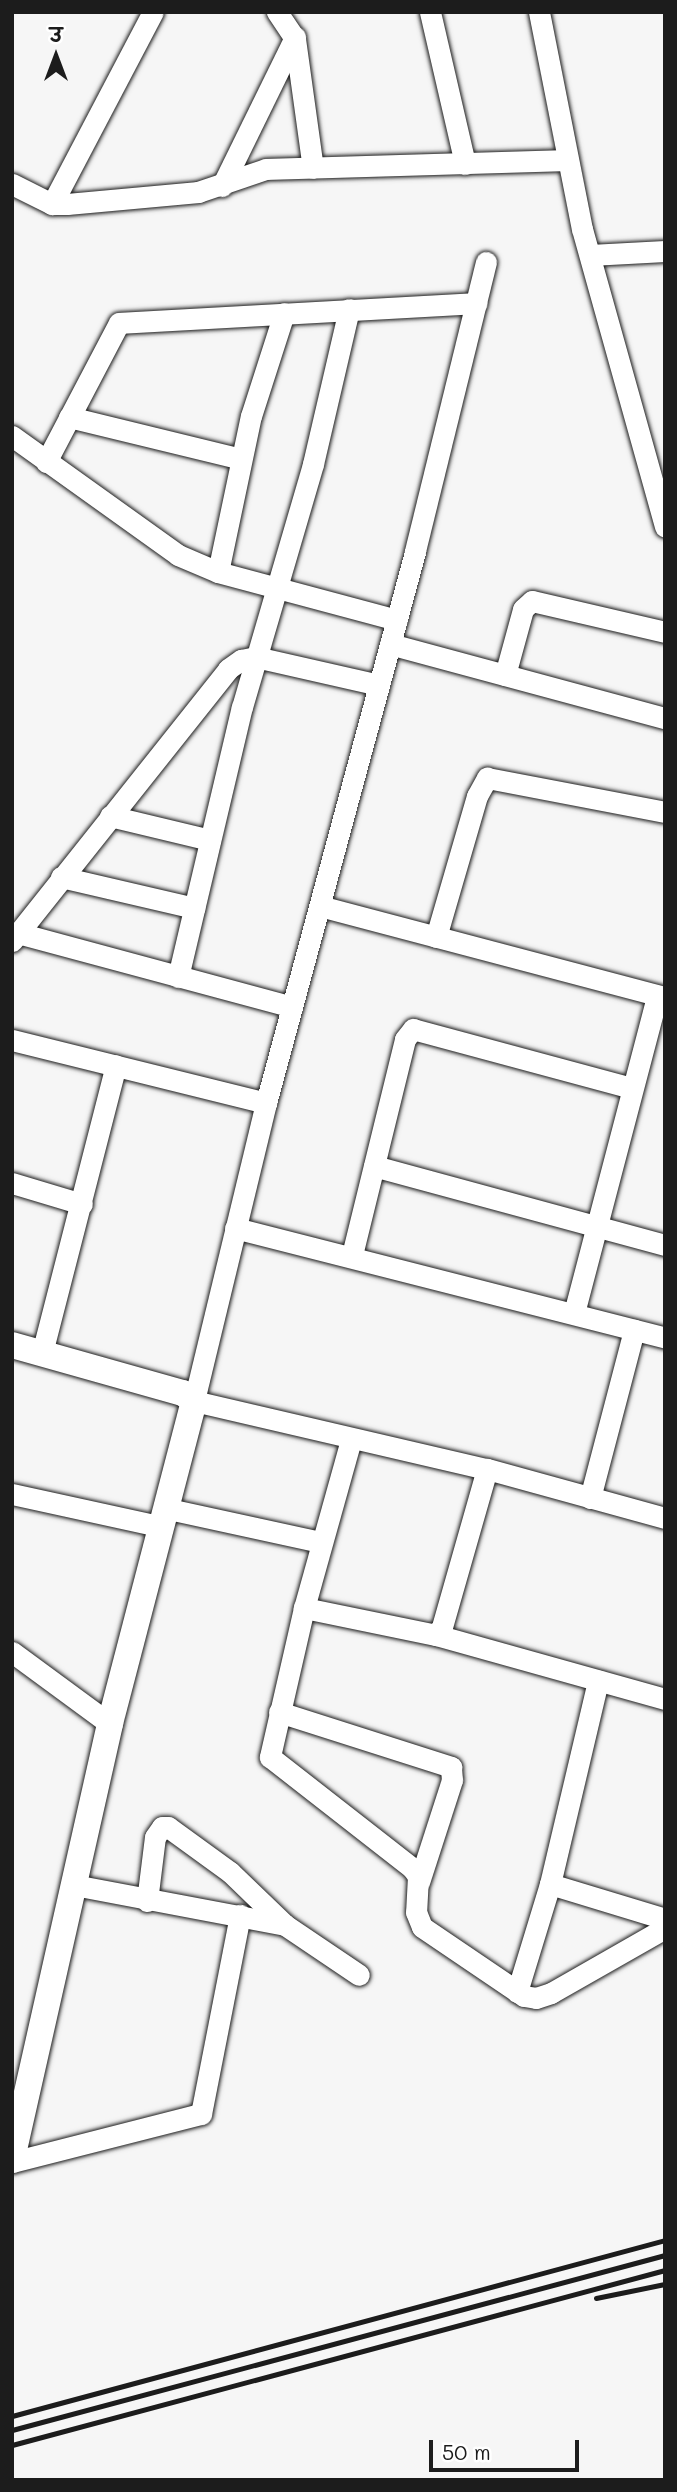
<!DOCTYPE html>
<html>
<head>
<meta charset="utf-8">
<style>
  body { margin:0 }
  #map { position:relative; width:677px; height:2492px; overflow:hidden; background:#f6f6f6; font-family:Mali,"Playpen Sans Deva",sans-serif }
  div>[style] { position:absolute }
  .roads { filter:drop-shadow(0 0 2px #1c1c1c) drop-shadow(0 0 2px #1c1c1c) }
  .minor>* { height:21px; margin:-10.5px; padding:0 10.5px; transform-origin:10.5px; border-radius:10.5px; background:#fff }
  .tertiary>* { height:26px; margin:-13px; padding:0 13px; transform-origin:13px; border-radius:13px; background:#fff }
  .rail>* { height:5px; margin:-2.5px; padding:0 2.5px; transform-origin:2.5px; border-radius:2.5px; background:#1c1c1c }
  span { translate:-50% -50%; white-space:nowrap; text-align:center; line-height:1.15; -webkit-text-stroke:5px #fff; paint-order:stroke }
  .frame { position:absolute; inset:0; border:14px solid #1c1c1c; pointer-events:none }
  .north { position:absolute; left:21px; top:21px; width:70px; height:70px; -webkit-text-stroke:5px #fff; paint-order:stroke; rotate:0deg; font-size:19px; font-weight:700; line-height:28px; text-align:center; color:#1c1c1c }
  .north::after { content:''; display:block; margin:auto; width:24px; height:32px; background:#1c1c1c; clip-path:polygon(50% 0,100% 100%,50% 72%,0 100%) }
  .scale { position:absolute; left:429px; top:2440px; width:150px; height:32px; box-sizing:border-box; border:4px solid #1c1c1c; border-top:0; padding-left:9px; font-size:21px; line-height:24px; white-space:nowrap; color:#1c1c1c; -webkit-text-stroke:5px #fff; paint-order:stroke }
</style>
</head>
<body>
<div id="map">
  <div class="roads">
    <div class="minor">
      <div style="left:277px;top:12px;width:32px;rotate:56deg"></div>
      <div style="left:295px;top:39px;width:130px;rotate:82.1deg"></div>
      <div style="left:430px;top:12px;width:156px;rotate:77deg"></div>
      <div style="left:539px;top:12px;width:221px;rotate:78.8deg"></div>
      <div style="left:582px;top:229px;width:309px;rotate:74.4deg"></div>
      <div style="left:12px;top:184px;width:45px;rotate:26.6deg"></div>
      <div style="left:52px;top:204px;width:15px"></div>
      <div style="left:67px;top:204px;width:132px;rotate:-5.2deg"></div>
      <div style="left:198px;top:192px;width:72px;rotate:-18.7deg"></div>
      <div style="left:266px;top:169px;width:301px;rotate:-1.7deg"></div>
      <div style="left:222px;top:186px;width:166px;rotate:-63.9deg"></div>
      <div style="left:52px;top:204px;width:217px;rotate:-62.3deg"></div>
      <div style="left:590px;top:255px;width:75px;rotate:-3.1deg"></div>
      <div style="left:486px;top:262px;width:299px;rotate:103.8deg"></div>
      <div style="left:415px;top:552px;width:571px;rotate:105.13deg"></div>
      <div style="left:266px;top:1103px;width:307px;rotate:103.6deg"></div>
      <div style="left:194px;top:1401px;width:301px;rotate:13.1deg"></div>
      <div style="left:487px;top:1469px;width:185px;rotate:15.4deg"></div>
      <div style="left:69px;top:417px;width:177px;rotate:13.7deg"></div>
      <div style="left:12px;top:436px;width:204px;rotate:35.6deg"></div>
      <div style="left:178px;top:555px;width:43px;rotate:23deg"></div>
      <div style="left:218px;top:572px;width:185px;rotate:15deg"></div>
      <div style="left:46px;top:462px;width:157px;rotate:-62.3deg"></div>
      <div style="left:119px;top:323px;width:358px;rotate:-3.2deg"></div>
      <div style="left:218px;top:572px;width:159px;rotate:-78.1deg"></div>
      <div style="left:251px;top:416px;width:108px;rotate:-72.2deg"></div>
      <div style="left:390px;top:644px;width:285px;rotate:15.1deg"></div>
      <div style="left:505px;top:675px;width:68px;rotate:-74.7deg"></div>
      <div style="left:523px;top:609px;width:12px;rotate:-42deg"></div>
      <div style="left:532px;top:601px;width:137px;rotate:13.1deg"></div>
      <div style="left:110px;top:816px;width:103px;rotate:13.5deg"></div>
      <div style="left:61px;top:877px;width:137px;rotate:13.1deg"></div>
      <div style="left:320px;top:906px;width:357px;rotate:14.8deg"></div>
      <div style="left:18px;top:933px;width:284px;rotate:15.1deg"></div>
      <div style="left:436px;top:937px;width:147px;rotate:-73.8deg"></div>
      <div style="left:477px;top:796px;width:21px;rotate:-61deg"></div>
      <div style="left:487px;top:778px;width:181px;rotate:10.8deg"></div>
      <div style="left:12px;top:941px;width:347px;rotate:-51.5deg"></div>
      <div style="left:228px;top:669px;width:16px;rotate:-35deg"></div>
      <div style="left:241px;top:660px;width:15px;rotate:-11deg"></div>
      <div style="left:256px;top:657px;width:126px;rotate:12.8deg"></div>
      <div style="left:178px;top:977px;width:277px;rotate:-76.7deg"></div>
      <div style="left:242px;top:707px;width:253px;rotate:-73.7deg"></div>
      <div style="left:313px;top:464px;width:159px;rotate:-76.9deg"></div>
      <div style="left:12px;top:1040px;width:262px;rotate:13.9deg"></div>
      <div style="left:374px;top:1166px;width:302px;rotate:15.2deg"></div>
      <div style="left:12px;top:1183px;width:73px;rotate:16.7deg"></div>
      <div style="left:235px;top:1228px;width:444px;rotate:14.3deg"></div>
      <div style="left:352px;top:1255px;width:222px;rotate:-76.2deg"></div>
      <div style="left:405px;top:1039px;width:13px;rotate:-51deg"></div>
      <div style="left:413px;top:1029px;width:226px;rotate:15.1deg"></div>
      <div style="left:574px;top:1313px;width:328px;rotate:-75.3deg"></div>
      <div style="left:42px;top:1353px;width:297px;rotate:-75.6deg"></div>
      <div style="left:487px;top:1469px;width:164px;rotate:105.9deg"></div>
      <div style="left:442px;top:1627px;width:10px;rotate:127deg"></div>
      <div style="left:436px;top:1635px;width:135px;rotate:-168.4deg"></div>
      <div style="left:304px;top:1608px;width:153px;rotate:102.9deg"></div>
      <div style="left:270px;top:1757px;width:180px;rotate:38deg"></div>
      <div style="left:412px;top:1868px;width:10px;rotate:53deg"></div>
      <div style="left:418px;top:1876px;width:36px;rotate:93deg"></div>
      <div style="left:416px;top:1912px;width:16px;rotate:68deg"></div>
      <div style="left:422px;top:1927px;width:123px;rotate:34.1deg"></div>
      <div style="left:524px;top:1996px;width:12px;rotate:9deg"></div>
      <div style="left:536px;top:1998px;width:16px;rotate:-18deg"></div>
      <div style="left:551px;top:1993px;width:131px;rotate:-29.7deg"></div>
      <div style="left:12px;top:1494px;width:150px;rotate:12.3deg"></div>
      <div style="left:590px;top:1498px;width:174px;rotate:-75.3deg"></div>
      <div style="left:164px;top:1508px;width:160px;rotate:12.3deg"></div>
      <div style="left:304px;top:1608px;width:174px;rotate:-74.4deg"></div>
      <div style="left:436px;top:1635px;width:238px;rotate:15.6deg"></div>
      <div style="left:12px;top:1652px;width:122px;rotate:36.3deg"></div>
      <div style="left:279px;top:1712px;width:181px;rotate:17.7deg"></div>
      <div style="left:451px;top:1767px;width:13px;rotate:86deg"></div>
      <div style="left:452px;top:1780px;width:107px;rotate:107.9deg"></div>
      <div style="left:550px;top:1884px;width:120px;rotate:16.9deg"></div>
      <div style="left:74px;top:1885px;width:215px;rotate:10.7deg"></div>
      <div style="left:285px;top:1925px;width:89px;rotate:34deg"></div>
      <div style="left:147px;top:1901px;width:64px;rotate:-82.9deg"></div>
      <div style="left:155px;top:1837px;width:12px;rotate:-55deg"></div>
      <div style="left:162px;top:1827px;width:6px"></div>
      <div style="left:168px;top:1827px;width:77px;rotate:36deg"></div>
      <div style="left:230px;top:1872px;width:74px;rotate:43.9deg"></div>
      <div style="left:517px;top:1992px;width:113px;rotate:-73deg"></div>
      <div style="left:550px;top:1884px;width:209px;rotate:-76.7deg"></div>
      <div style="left:12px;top:2162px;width:195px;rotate:-14.3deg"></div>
      <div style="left:201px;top:2114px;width:203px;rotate:-78.9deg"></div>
    </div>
    <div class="tertiary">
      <div style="left:12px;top:1345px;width:178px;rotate:15.7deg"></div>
      <div style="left:183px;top:1393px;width:14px;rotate:36deg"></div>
      <div style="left:194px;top:1401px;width:334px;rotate:104.6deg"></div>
      <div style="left:110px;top:1724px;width:447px;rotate:102.7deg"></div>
    </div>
  </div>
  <div class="rail">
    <div style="left:596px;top:2298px;width:70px;rotate:-11.5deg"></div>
    <div style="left:12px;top:2416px;width:676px;rotate:-15.08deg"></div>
    <div style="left:12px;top:2430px;width:676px;rotate:-15deg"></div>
    <div style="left:12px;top:2445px;width:676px;rotate:-15deg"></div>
  </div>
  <div class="frame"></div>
  <div class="north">उ</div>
  <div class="scale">50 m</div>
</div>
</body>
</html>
